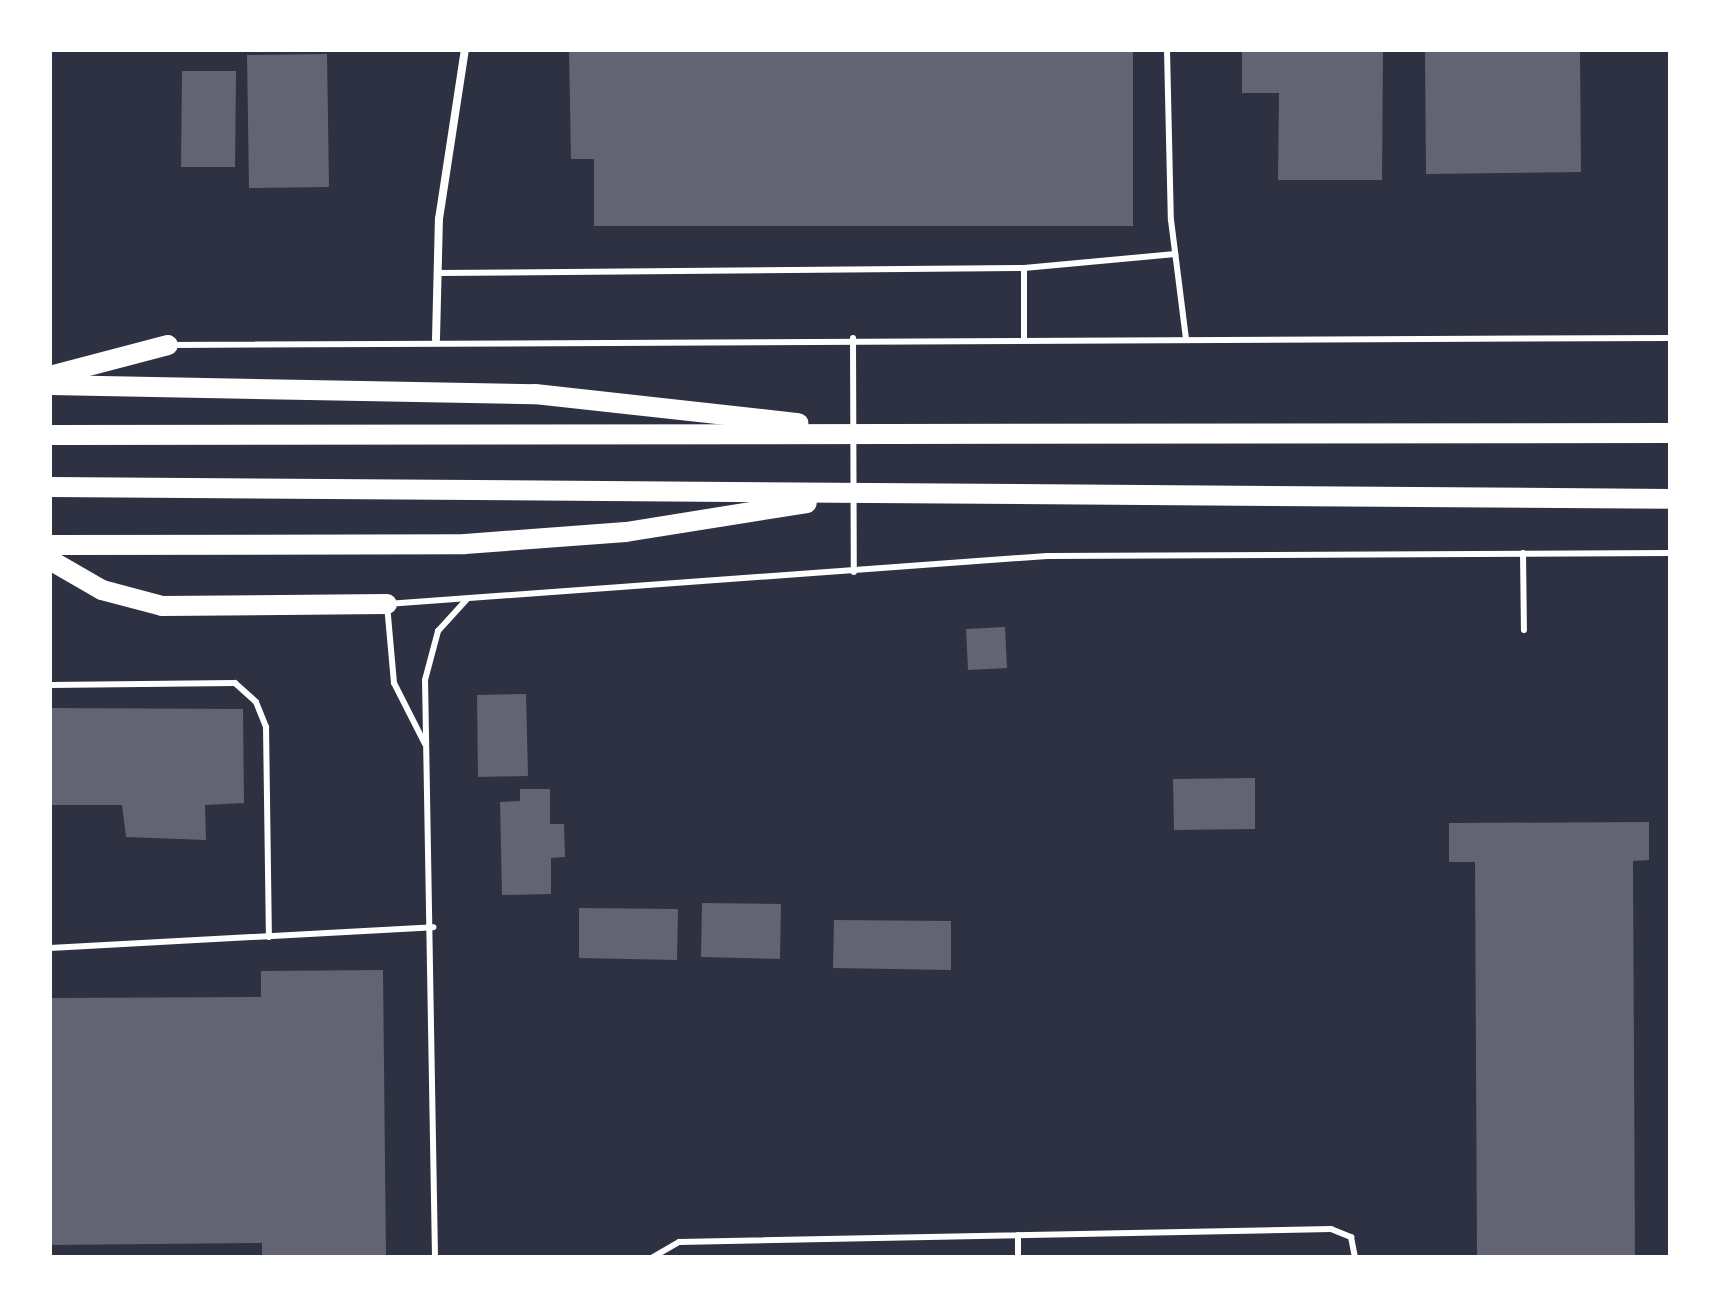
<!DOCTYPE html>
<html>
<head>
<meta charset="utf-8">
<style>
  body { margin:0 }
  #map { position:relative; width:1720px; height:1307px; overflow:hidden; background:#2d3142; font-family:Cabin,sans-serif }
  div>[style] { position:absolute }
  .building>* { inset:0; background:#626471 }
  .service>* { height:6px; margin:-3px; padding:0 3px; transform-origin:3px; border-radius:3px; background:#fff }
  .minor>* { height:8px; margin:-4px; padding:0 4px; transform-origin:4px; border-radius:4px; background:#fff }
  .primary>* { height:20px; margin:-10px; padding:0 10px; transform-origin:10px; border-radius:10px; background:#fff }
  span { translate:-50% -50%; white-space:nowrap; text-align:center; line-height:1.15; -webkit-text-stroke:6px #fff; paint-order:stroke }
  .frame { position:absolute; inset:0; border:52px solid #fff; pointer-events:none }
</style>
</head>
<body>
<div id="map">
  <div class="building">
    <div style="clip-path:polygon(569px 50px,1133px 50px,1133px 226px,594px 226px,594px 159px,571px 159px)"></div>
    <div style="clip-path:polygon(1242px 50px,1383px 50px,1382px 180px,1278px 180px,1279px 93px,1242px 93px)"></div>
    <div style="clip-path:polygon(1425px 50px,1580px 50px,1581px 172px,1426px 174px)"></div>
    <div style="clip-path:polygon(327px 54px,329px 187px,249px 188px,247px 55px)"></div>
    <div style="clip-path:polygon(182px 71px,236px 71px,235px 167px,181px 167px)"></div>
    <div style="clip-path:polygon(1005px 627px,1007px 668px,968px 670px,966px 629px)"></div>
    <div style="clip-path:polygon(526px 694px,528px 776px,478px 777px,477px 695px)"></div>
    <div style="clip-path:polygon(50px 708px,243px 709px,244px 803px,205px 805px,206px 840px,126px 837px,122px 805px,50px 805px)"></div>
    <div style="clip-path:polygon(1255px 778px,1255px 829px,1174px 830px,1173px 779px)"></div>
    <div style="clip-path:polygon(520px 789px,550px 789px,550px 824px,564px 824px,565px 857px,551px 858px,551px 894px,502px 895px,500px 802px,520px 801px)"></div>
    <div style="clip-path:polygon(1649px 822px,1649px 860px,1633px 861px,1635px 1257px,1477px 1257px,1475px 862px,1449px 862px,1449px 823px)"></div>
    <div style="clip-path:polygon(702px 903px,781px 904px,780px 959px,701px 957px)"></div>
    <div style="clip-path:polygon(579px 908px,678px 909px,677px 960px,579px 958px)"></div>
    <div style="clip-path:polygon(834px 920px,951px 921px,951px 970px,833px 968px)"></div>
    <div style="clip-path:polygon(383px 970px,386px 1257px,262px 1257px,262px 1243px,50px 1245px,50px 998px,261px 997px,261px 971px)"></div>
  </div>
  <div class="service">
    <div style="left:1167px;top:50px;width:170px;rotate:88.7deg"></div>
    <div style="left:1171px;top:220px;width:120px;rotate:82.8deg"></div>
    <div style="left:437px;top:273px;width:587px;rotate:-0.49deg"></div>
    <div style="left:853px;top:338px;width:234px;rotate:89.8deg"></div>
    <div style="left:1024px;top:339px;width:71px;rotate:-90deg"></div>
    <div style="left:1024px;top:268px;width:152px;rotate:-5.3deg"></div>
    <div style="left:170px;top:345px;width:1500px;rotate:-0.27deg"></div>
    <div style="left:1523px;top:553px;width:77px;rotate:89.3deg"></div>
    <div style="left:50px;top:685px;width:185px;rotate:-0.6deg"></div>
    <div style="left:235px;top:683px;width:28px;rotate:42deg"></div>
    <div style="left:256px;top:702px;width:27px;rotate:68deg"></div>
    <div style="left:266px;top:727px;width:210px;rotate:89.2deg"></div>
    <div style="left:425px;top:744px;width:68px;rotate:-116.9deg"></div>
    <div style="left:394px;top:683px;width:79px;rotate:-95.1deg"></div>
    <div style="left:387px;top:604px;width:662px;rotate:-4.16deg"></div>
    <div style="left:1047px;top:556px;width:623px;rotate:-0.28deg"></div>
    <div style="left:50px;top:948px;width:384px;rotate:-3.1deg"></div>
    <div style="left:1018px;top:1235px;width:22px;rotate:90deg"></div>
    <div style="left:435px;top:1257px;width:577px;rotate:-90.99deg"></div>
    <div style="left:425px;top:680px;width:51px;rotate:-75.1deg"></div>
    <div style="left:438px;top:631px;width:43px;rotate:-47.8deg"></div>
    <div style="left:653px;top:1257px;width:30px;rotate:-30deg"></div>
    <div style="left:679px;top:1242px;width:652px;rotate:-1.14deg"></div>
    <div style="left:1331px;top:1229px;width:22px;rotate:22deg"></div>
    <div style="left:1351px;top:1237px;width:20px;rotate:79deg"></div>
  </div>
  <div class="minor">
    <div style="left:436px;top:339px;width:120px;rotate:-88.6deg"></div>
    <div style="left:439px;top:219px;width:171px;rotate:-81.3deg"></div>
  </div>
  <div class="primary">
    <div style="left:50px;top:376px;width:122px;rotate:-14.7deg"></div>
    <div style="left:50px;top:385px;width:485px;rotate:1.1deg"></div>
    <div style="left:535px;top:394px;width:265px;rotate:6.3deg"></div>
    <div style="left:50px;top:435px;width:1620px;rotate:-0.07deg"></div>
    <div style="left:50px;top:487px;width:1620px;rotate:0.42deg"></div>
    <div style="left:50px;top:545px;width:415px;rotate:-0.1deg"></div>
    <div style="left:465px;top:544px;width:161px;rotate:-4.3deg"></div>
    <div style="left:626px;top:532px;width:183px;rotate:-9.1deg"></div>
    <div style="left:50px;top:560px;width:60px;rotate:30deg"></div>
    <div style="left:102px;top:590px;width:62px;rotate:14.9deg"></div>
    <div style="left:162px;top:606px;width:225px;rotate:-0.5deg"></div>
  </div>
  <div class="frame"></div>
</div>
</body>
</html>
